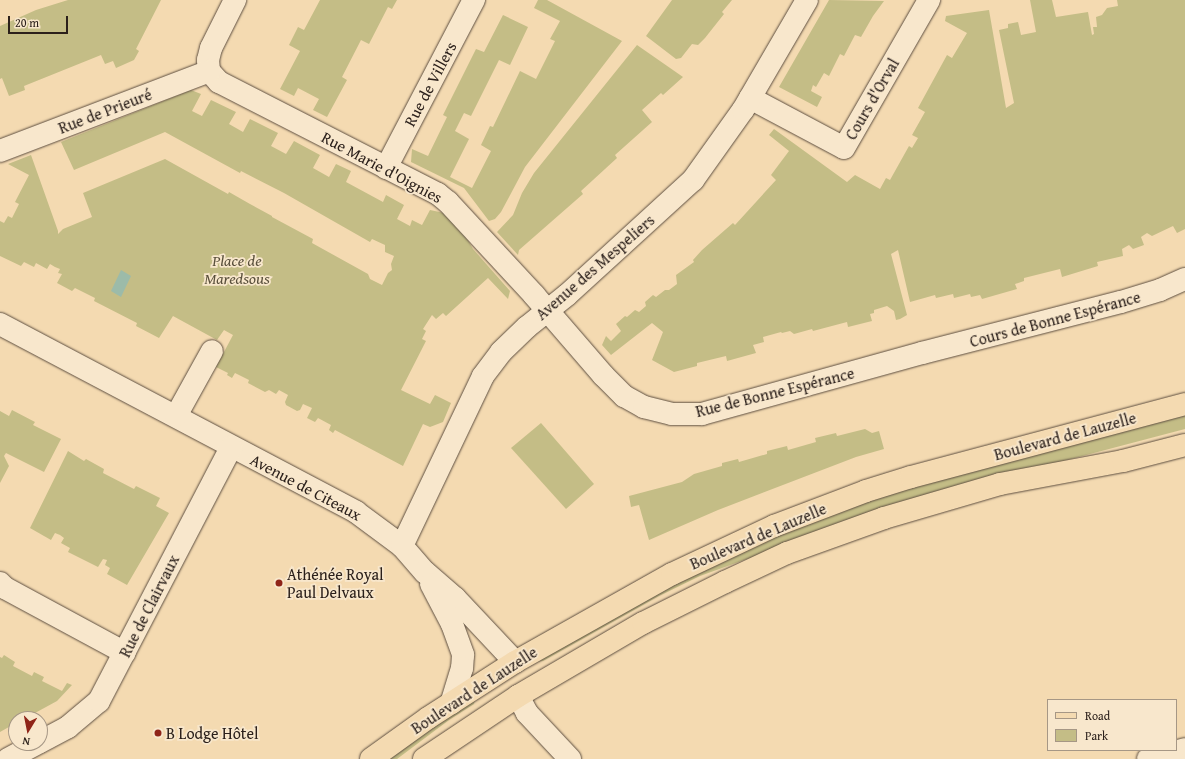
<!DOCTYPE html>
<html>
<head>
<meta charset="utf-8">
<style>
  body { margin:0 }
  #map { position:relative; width:1185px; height:759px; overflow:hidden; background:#f4dab1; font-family:"Gentium Book Plus",serif }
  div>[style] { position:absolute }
  .green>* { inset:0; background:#c4bd86 }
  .water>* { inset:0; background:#9cbba9 }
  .roads { filter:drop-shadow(0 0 1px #5d4e40) drop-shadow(0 0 1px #5d4e40) }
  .minor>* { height:22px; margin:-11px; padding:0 11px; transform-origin:11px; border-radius:11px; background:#f8e7cc }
  .major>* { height:22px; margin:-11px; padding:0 11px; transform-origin:11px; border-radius:11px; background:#f4dab1 }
  .dots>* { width:11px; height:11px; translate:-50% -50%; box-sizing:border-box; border:2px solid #f8e7cc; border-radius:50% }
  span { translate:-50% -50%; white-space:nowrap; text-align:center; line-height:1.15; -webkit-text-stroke:3.5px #f8e7cc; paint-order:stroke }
  .street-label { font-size:16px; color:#2b201b }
  .park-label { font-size:16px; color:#594f3b; font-style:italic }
  .poi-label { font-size:16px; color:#2b201b }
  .left { translate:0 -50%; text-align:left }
  .legend { position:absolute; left:1047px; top:699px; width:130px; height:52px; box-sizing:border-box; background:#f8e7cc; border:1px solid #a69785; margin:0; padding:5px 7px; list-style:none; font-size:12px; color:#2b201b }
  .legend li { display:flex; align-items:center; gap:8px; height:20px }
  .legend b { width:20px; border:1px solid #a69785 }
  .north { position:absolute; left:8px; top:711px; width:40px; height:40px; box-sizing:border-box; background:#f8e7cc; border:1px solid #a69785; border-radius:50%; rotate:190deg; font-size:11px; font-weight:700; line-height:16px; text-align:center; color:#2b201b }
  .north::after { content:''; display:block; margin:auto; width:14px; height:18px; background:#8f2418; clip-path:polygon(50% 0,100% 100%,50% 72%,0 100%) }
  .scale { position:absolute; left:8px; top:16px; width:60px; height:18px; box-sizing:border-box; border:2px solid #2b201b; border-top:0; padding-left:5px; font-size:12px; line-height:14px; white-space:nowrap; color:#2b201b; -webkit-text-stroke:3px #f8e7cc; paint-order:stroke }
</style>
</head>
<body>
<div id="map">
  <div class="green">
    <div style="clip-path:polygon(68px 0,161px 0,136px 49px,139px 51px,134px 60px,116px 68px,113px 61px,105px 64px,101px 55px,24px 86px,25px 90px,9px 96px,2px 78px,0 79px,0 26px,36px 10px)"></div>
    <div style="clip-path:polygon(320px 0,397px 0,392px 9px,388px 7px,369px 44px,361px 40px,342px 77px,347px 80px,327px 117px,313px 110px,319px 99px,298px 88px,294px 96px,280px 89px,300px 51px,289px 45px,298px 27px,304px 30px)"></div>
    <div style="clip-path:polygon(538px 0,547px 0,622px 41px,525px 167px,501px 212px,495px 219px,489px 221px,464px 188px,411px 162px,412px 149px,428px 156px,447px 117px,443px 115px,476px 49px,484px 52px,503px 15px,528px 27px,510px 65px,499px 60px,471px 116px,464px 113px,455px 131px,469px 139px,450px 177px,472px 188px,491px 151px,481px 145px,490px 126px,493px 127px,520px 71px,536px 79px,555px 41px,550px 39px,560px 21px,534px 8px)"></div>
    <div style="clip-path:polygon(672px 0,732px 0,722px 12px,724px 14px,705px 38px,698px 45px,692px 44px,681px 58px,676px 59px,646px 36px)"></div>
    <div style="clip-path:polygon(829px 0,884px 1px,873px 16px,861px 37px,855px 35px,844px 56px,840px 54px,829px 76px,824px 73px,816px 87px,813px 85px,811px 91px,822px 97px,817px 107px,779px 87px)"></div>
    <div style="clip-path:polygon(1030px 0,1052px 0,1056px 17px,1088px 12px,1092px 35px,1094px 34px,1093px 27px,1097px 27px,1096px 17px,1102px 15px,1107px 8px,1118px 6px,1117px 0,1185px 0,1185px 229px,1177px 233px,1173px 226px,1152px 236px,1147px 233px,1141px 237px,1144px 245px,1133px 249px,1129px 245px,1122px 249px,1123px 256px,1097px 262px,1098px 266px,1062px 277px,1060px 269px,1024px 278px,1024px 281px,1015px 284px,1017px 289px,982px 299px,980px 295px,971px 297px,970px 294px,954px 298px,953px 294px,936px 298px,935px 295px,910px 302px,898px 250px,891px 254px,907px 315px,900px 319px,896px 320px,894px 311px,887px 306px,874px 310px,874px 313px,870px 314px,872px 321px,848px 327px,847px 322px,813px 331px,812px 329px,794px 334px,790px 331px,782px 333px,781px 332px,763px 337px,764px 342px,753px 345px,756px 353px,727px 361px,726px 356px,697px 363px,697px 366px,674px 372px,652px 360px,663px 332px,652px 323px,611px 355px,602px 345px,606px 336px,611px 341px,621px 331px,616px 324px,625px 316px,627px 317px,635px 310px,639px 312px,646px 306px,645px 302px,653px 295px,656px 297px,665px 290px,669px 290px,677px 284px,676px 275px,694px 262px,693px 260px,702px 250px,733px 223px,735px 225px,776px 180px,771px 175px,789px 151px,769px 135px,774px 129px,847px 182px,855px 175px,880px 189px,886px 178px,890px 180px,909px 146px,912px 148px,918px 138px,912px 135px,925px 112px,918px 108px,947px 55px,952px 58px,967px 33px,945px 21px,946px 16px,989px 10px,1006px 108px,1014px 103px,999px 30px,1008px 28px,1008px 24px,1018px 22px,1021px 35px,1036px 32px)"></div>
    <div style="clip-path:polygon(637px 45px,683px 77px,663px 95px,661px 93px,642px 110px,652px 122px,615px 155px,617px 158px,581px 191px,583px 194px,519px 250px,518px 255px,497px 232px,513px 215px,522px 193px,534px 173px)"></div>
    <div style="clip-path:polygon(191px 90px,201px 94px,192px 111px,202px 116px,211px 100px,236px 112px,229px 124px,243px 132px,250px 119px,278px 133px,271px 146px,286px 154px,294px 141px,320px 155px,313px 168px,329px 177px,336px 164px,351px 171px,346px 182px,383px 202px,386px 195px,404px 205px,397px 219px,410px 226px,412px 220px,422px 225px,430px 210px,444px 213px,465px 235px,473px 249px,510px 291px,508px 299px,488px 278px,446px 316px,443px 313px,436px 319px,432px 315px,423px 329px,426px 331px,422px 339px,426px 341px,401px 390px,430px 404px,435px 395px,451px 403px,443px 422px,430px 427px,423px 424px,403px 466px,335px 430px,333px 433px,329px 430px,331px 425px,318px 418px,315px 422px,307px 418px,312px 408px,303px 404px,300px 410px,297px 411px,286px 405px,285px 402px,288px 395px,279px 390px,276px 394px,269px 390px,265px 392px,248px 383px,249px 380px,235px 373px,232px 378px,227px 375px,228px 373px,216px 367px,233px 335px,224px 330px,217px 340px,173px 316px,159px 338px,136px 326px,137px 323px,94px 301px,95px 298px,75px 288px,72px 291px,57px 283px,62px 274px,58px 273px,60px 269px,55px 267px,50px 264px,47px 269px,36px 263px,34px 267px,24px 262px,21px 266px,0 256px,0 221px,4px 223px,8px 216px,12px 218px,19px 204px,15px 202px,29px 175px,8px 164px,31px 155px,58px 231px,58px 234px,63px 229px,92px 217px,83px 193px,165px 159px,228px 194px,229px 192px,250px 204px,272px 216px,272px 217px,313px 239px,312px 243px,368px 274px,370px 279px,382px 285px,388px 273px,392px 270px,391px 264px,394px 256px,385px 252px,385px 245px,372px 239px,370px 242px,284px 193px,241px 171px,240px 173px,165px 132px,74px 170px,61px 142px)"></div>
    <div style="clip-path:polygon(12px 410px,35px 422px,33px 425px,61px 439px,44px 472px,6px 453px,4px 456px,9px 466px,0 483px,0 411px,9px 416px)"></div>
    <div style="clip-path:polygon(1185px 410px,1185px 429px,965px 487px,744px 560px,700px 576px,659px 596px,543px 661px,535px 662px,687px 573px,890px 489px)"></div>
    <div style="clip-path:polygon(541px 423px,594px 484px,566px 509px,511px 448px)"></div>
    <div style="clip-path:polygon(865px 429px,872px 433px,879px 431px,884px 449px,856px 457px,718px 510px,649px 540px,639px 505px,631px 507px,629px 496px,682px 482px,694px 474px,722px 466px,722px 463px,738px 459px,739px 462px,767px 454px,767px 451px,787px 446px,788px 450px,816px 442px,815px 438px,836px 433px,837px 436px)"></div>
    <div style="clip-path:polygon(68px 451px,84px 461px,86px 459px,104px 469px,103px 473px,134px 489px,136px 486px,160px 498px,156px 506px,169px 513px,127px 585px,107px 574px,110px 568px,105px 565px,107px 560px,103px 559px,98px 567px,68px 552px,70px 548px,61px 543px,64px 538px,60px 535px,55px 533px,51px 540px,30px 528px)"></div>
    <div style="clip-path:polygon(4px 655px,15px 662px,13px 666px,32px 676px,34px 672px,44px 677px,42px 681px,62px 691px,67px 683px,72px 685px,57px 701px,24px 719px,16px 719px,16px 723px,0 732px,0 657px,2px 658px)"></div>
    <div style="clip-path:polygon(475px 699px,474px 704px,449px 720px,397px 759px,384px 759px)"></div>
  </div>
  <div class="water">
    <div style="clip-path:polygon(121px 270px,131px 276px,121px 297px,111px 291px)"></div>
  </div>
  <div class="roads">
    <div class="minor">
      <div style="left:209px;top:71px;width:15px;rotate:48deg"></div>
      <div style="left:219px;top:82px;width:246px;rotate:27.1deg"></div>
      <div style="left:438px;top:194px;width:13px;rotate:39deg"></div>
      <div style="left:448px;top:202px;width:127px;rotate:47.2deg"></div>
      <div style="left:534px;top:295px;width:106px;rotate:49.2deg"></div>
      <div style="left:603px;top:375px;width:30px;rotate:45deg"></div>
      <div style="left:624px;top:396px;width:23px;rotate:29deg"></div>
      <div style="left:644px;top:407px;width:29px;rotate:14deg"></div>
      <div style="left:672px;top:414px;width:30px"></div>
      <div style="left:702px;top:414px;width:228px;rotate:-15.5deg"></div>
      <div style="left:922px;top:353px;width:205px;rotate:-14.4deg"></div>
      <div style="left:1121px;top:302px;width:41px;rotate:-17.1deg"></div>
      <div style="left:1160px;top:290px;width:27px;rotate:-24deg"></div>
      <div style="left:209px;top:71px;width:11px;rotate:-95deg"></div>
      <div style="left:208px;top:60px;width:12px;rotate:-76deg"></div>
      <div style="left:211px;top:48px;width:54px;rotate:-63.4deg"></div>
      <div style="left:750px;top:98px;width:106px;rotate:28deg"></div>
      <div style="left:844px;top:148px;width:171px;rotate:-60.1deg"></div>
      <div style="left:0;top:151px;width:224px;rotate:-20.9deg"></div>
      <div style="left:386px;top:168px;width:190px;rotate:-62.4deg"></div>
      <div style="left:0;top:324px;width:403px;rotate:27.8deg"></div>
      <div style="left:356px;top:512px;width:57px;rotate:36.5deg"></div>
      <div style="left:402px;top:546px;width:35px;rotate:49deg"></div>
      <div style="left:425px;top:572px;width:40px;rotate:41deg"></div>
      <div style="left:455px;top:598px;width:88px;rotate:46.8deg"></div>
      <div style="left:176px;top:416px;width:74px;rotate:-61deg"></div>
      <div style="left:402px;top:546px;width:188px;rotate:-64.5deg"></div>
      <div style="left:483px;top:376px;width:30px;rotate:-53deg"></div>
      <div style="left:501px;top:352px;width:36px;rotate:-44deg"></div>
      <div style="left:527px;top:327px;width:51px;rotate:-38.7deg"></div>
      <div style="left:567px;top:295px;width:171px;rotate:-42.4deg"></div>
      <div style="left:693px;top:180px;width:86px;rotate:-54.5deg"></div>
      <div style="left:743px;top:110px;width:127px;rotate:-59.8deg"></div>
      <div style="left:0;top:583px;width:7px;rotate:45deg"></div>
      <div style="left:5px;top:588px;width:136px;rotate:28.4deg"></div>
      <div style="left:431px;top:584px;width:45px;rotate:62.3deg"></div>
      <div style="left:452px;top:624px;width:33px;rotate:70deg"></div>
      <div style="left:463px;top:655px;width:13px;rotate:94deg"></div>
      <div style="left:462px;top:668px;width:37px;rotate:107deg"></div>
      <div style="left:518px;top:696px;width:19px;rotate:62deg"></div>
      <div style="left:527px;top:713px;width:63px;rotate:46.9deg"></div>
      <div style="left:40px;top:742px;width:32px;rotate:-28deg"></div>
      <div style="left:68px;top:727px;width:40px;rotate:-40deg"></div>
      <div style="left:99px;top:701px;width:286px;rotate:-62.5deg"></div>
      <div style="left:8px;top:759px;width:34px;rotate:-28deg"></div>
      <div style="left:1148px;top:759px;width:38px;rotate:-15deg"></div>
    </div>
    <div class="major">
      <div style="left:371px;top:759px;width:70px;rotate:-35.7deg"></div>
      <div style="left:428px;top:718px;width:103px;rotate:-32.8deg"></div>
      <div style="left:515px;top:662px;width:180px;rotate:-29.3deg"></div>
      <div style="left:672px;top:574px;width:113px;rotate:-25.2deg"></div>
      <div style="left:774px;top:526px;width:98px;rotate:-20.8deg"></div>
      <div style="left:866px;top:491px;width:47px;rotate:-17.3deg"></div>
      <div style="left:911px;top:477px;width:284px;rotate:-14.9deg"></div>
      <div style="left:424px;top:759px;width:113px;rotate:-33.8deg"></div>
      <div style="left:518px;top:696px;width:145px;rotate:-30.3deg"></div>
      <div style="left:643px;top:623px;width:92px;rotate:-26.6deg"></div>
      <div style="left:725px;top:582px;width:68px;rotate:-25.1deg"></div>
      <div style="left:787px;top:553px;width:103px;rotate:-19.8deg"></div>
      <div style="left:884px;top:518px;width:121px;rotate:-16.3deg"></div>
      <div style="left:1000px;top:484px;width:125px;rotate:-10.6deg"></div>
      <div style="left:1123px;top:461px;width:64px;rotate:-14.5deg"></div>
    </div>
  </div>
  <div class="dots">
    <div style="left:279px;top:583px;background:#8f2418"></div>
    <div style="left:158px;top:733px;background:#8f2418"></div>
  </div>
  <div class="street-label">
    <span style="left:430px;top:84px;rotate:-62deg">Rue de Villers</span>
    <span style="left:872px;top:99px;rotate:-60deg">Cours d'Orval</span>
    <span style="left:105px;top:111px;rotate:-21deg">Rue de Prieuré</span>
    <span style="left:382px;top:167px;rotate:28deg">Rue Marie d'Oignies</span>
    <span style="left:595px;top:267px;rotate:-41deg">Avenue des Mespeliers</span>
    <span style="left:1055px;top:319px;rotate:-15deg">Cours de Bonne Espérance</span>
    <span style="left:775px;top:392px;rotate:-14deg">Rue de Bonne Espérance</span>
    <span style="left:1065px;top:436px;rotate:-15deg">Boulevard de Lauzelle</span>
    <span style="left:306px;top:487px;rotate:28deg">Avenue de Citeaux</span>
    <span style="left:758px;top:536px;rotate:-23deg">Boulevard de Lauzelle</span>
    <span style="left:149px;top:606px;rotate:-63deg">Rue de Clairvaux</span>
    <span style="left:474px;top:690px;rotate:-33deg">Boulevard de Lauzelle</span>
  </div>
  <div class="park-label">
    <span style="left:237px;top:269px">Place de<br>Maredsous</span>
  </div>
  <div class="poi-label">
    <span class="left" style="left:287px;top:583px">Athénée Royal<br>Paul Delvaux</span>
    <span class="left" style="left:166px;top:733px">B Lodge Hôtel</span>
  </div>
  <ul class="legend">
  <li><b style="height:5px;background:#f4dab1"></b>Road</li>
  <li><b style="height:11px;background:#c4bd86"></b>Park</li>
  </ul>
  <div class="north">N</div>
  <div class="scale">20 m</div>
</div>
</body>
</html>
